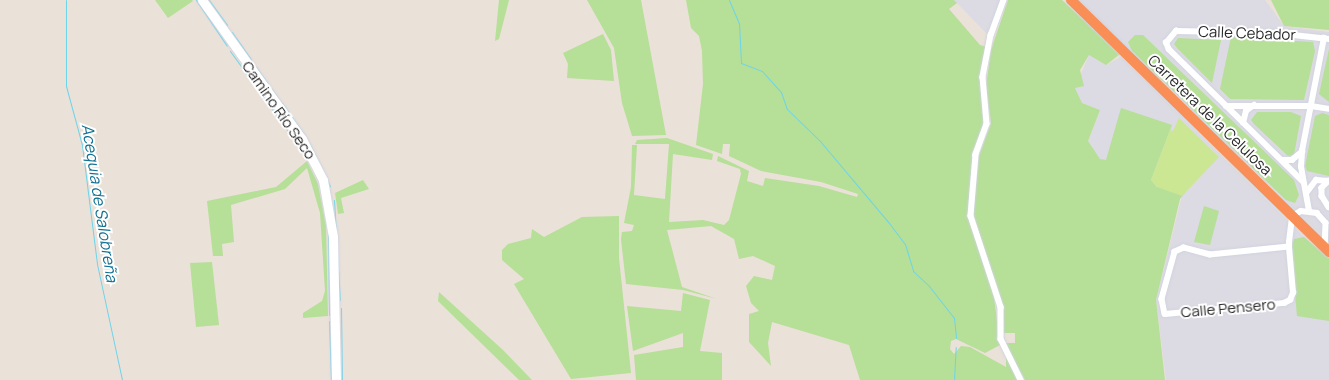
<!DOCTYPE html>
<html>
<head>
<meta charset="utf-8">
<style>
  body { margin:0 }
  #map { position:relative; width:1329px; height:380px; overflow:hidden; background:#eae1d9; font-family:Manrope,sans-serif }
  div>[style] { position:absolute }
  .industrial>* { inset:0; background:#dcdae2 }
  .green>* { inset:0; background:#b6df97 }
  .pitch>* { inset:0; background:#cbe793 }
  .stream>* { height:1px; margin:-0.5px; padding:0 0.5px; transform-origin:0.5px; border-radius:0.5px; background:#6ed4ea }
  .roads { filter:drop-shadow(0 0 1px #cfd4e0) drop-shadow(0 0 1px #cfd4e0) }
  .street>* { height:5.5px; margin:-2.75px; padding:0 2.75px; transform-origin:2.75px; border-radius:2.75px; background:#fff }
  .secondary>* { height:9px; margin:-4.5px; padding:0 4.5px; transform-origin:4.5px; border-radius:4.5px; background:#fff }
  .highway>* { height:10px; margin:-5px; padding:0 5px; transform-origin:5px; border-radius:5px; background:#f98e56 }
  span { translate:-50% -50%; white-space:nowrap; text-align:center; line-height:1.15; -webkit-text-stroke:4px #fff; paint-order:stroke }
  .street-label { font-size:15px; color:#282828 }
  .water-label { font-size:16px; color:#117192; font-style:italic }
</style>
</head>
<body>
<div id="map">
  <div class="industrial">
    <div style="clip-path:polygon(954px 0,1001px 0,987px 34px,957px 3px)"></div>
    <div style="clip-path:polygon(1068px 0,1265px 0,1284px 26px,1329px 32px,1329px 242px,1121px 44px)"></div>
    <div style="clip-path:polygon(1089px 55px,1106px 65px,1121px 57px,1329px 262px,1329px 380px,1166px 380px,1156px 300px,1182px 196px,1100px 159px,1092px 148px,1088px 141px,1100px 110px,1082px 103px,1075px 88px)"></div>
  </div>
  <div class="green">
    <div style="clip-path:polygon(155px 0,192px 0,193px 1px,168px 18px)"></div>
    <div style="clip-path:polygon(499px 0,509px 0,499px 39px,495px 41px)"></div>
    <div style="clip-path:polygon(587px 0,641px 0,666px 135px,632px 136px,622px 103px,614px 48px)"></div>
    <div style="clip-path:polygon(686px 0,954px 0,957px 3px,949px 9px,980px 45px,987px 47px,984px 127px,974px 155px,968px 218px,993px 289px,1000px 345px,985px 353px,956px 339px,951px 341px,950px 349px,954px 354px,961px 346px,970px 347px,1006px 367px,1006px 356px,1018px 380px,860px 380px,849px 345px,772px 322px,768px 343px,771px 366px,749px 342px,749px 314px,759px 311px,751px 303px,746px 286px,754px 276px,772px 280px,775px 266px,753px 256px,739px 259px,734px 239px,711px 226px,667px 230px,682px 287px,717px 299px,683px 290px,626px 284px,621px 239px,622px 232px,632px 231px,634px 225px,624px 223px,631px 187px,632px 145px,637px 145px,634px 195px,665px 199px,669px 144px,635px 144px,637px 140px,667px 138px,713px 154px,712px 160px,673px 154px,669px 222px,703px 220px,724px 225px,729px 220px,741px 174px,740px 169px,717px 161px,718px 156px,749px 171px,747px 181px,763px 186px,765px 178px,819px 186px,857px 197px,858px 194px,821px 182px,761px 171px,729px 156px,730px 144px,723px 144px,722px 154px,696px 145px,703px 84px,702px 51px,699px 36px,691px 28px)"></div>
    <div style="clip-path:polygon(1008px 0,1062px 0,1120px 54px,1106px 65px,1089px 55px,1080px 70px,1084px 86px,1075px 88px,1082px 103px,1100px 110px,1088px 141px,1100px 159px,1106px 160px,1121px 108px,1172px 125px,1151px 180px,1157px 187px,1188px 189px,1180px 199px,1156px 300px,1165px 380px,1025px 380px,1005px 343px,1015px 343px,1015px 333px,1004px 333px,1003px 305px,973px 217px,979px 156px,991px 123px,986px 86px,991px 50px)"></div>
    <div style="clip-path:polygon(1271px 0,1329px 0,1329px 30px,1284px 26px)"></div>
    <div style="clip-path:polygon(603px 34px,611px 50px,614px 81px,567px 78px,568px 64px,563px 53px)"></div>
    <div style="clip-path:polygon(1135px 35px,1143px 35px,1294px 180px,1299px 195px,1295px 203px,1286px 200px,1132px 51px,1128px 42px)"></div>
    <div style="clip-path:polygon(1231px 37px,1313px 42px,1315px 51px,1304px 100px,1230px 99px,1220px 89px)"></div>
    <div style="clip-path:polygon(1178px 38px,1221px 40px,1212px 83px,1177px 48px,1174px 44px)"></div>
    <div style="clip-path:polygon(1329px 49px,1329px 102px,1319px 94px)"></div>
    <div style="clip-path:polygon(1257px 112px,1291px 112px,1301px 116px,1294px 155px,1288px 156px,1254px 124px,1251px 120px)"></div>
    <div style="clip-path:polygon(1322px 113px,1329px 115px,1329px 176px,1307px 171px,1305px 166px,1315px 116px)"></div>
    <div style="clip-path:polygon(307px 161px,318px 184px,326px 226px,328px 316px,303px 318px,303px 313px,322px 301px,325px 291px,320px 213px,307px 168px,285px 189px,231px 205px,234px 242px,222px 244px,223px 256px,213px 256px,207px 201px,276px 187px)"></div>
    <div style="clip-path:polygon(363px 180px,369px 189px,341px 198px,344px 213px,338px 214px,335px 193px)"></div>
    <div style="clip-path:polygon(1204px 206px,1219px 211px,1210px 245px,1194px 242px)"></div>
    <div style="clip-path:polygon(619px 216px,619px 258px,631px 373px,571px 379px,514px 284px,524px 279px,502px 260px,502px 250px,508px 244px,531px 238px,532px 229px,544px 237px,582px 217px)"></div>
    <div style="clip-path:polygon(1304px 237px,1329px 258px,1329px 321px,1297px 316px,1291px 249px,1294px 239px)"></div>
    <div style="clip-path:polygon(212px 262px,219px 325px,196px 327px,190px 263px)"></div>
    <div style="clip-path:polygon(439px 292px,503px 350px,532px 380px,519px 380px,438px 301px)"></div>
    <div style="clip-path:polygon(683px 293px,710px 300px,700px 351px,722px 353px,722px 380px,636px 380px,634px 355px,683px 347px,683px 333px,633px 351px,627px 306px,681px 311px)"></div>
  </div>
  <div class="pitch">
    <div style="clip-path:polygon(1179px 118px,1219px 157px,1182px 196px,1157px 187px,1151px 180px,1170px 130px,1173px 131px)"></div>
  </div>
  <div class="stream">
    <div style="left:66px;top:0;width:86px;rotate:90deg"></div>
    <div style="left:66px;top:86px;width:61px;rotate:74.8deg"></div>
    <div style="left:82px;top:145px;width:120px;rotate:82.8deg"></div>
    <div style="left:97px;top:264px;width:119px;rotate:77.8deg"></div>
    <div style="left:196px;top:0;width:55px;rotate:56deg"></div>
    <div style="left:209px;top:0;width:31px;rotate:54deg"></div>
    <div style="left:729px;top:0;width:25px;rotate:67deg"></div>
    <div style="left:739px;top:23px;width:40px;rotate:87.1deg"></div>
    <div style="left:741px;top:63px;width:22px;rotate:21deg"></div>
    <div style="left:762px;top:71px;width:28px;rotate:48deg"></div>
    <div style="left:781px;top:92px;width:18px;rotate:71deg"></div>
    <div style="left:787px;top:109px;width:46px;rotate:44.1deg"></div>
    <div style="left:820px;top:141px;width:107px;rotate:49.9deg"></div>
    <div style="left:889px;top:223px;width:26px;rotate:53deg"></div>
    <div style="left:905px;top:244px;width:28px;rotate:73deg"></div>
    <div style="left:913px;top:271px;width:22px;rotate:43deg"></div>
    <div style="left:929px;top:286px;width:41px;rotate:52deg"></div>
    <div style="left:954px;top:318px;width:20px;rotate:84deg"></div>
    <div style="left:232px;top:32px;width:33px;rotate:55deg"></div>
    <div style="left:230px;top:51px;width:130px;rotate:54.1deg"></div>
    <div style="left:256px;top:67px;width:38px;rotate:55deg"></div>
    <div style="left:282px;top:103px;width:37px;rotate:55deg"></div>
    <div style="left:309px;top:143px;width:48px;rotate:64deg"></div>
    <div style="left:334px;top:200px;width:100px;rotate:86.6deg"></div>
    <div style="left:328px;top:231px;width:84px;rotate:89.3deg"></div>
    <div style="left:341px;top:308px;width:72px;rotate:89.2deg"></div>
    <div style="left:329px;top:321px;width:59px;rotate:88.1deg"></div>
    <div style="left:954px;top:380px;width:33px;rotate:-87deg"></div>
  </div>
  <div class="roads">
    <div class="street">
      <div style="left:1004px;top:0;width:37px;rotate:110deg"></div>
      <div style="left:991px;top:35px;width:43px;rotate:100.8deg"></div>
      <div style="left:983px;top:77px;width:47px;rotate:85.1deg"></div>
      <div style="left:987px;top:124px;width:33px;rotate:110deg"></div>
      <div style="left:976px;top:155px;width:61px;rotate:94.7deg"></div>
      <div style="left:971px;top:216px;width:96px;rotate:71.8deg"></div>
      <div style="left:1001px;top:307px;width:32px;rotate:90deg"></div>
      <div style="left:1001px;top:339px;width:46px;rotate:64deg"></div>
      <div style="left:1226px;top:106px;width:85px"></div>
      <div style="left:1311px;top:106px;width:18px;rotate:9deg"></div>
      <div style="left:1243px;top:123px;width:12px;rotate:-76deg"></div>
      <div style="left:1246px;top:111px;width:10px;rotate:-37deg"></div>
      <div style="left:1282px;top:160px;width:10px"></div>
      <div style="left:1292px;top:160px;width:13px;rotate:-39deg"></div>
      <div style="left:1329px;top:181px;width:10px;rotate:135deg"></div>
      <div style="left:1322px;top:188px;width:8px;rotate:90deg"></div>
      <div style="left:1322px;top:196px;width:13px;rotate:58deg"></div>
      <div style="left:1303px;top:182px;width:188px;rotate:-135.4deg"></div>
      <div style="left:1169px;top:50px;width:8px;rotate:-113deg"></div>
      <div style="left:1166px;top:43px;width:16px;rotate:-50deg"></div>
      <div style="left:1176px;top:31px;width:100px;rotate:1.1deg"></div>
      <div style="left:1276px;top:33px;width:53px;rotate:6.5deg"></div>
      <div style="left:1307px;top:192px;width:15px;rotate:-53deg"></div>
      <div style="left:1316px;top:180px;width:13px;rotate:4deg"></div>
      <div style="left:1309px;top:211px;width:45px;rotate:-100.3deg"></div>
      <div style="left:1301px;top:167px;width:16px;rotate:-86deg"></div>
      <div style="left:1302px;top:151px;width:115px;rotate:-79deg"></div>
      <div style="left:1289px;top:247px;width:79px;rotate:174.2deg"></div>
      <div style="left:1210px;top:255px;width:27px;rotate:-165deg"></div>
      <div style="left:1184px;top:248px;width:10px;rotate:156deg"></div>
      <div style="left:1175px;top:252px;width:49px;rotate:105.5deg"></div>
      <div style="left:1162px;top:299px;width:15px;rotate:79deg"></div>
      <div style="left:1165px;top:314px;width:120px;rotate:-5.3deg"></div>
      <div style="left:1284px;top:303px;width:7px;rotate:-27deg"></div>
      <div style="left:1290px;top:300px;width:8px;rotate:-67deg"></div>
      <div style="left:1293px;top:293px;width:46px;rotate:-95deg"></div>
      <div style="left:1289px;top:247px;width:5px;rotate:-90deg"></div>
      <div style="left:1289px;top:242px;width:26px;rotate:-83deg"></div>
      <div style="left:1292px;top:216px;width:10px;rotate:-29deg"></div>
      <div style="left:1301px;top:211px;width:16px;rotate:7deg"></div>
      <div style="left:1317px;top:213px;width:13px;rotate:48deg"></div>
      <div style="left:1326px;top:223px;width:24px;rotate:92deg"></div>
    </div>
    <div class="secondary">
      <div style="left:202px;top:0;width:171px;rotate:54.3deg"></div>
      <div style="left:302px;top:139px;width:46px;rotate:62.9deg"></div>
      <div style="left:323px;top:180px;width:58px;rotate:80deg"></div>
      <div style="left:333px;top:237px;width:143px;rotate:88.8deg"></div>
    </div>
    <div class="highway">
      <div style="left:1071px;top:0;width:361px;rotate:44.3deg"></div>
    </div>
  </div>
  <div class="street-label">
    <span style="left:1247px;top:33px;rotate:2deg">Calle Cebador</span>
    <span style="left:279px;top:110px;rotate:55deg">Camino Río Seco</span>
    <span style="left:1210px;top:115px;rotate:44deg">Carretera de la Celulosa</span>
    <span style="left:1228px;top:308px;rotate:-5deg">Calle Pensero</span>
  </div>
  <div class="water-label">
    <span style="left:100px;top:203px;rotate:81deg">Acequia de Salobreña</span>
  </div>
</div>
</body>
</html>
